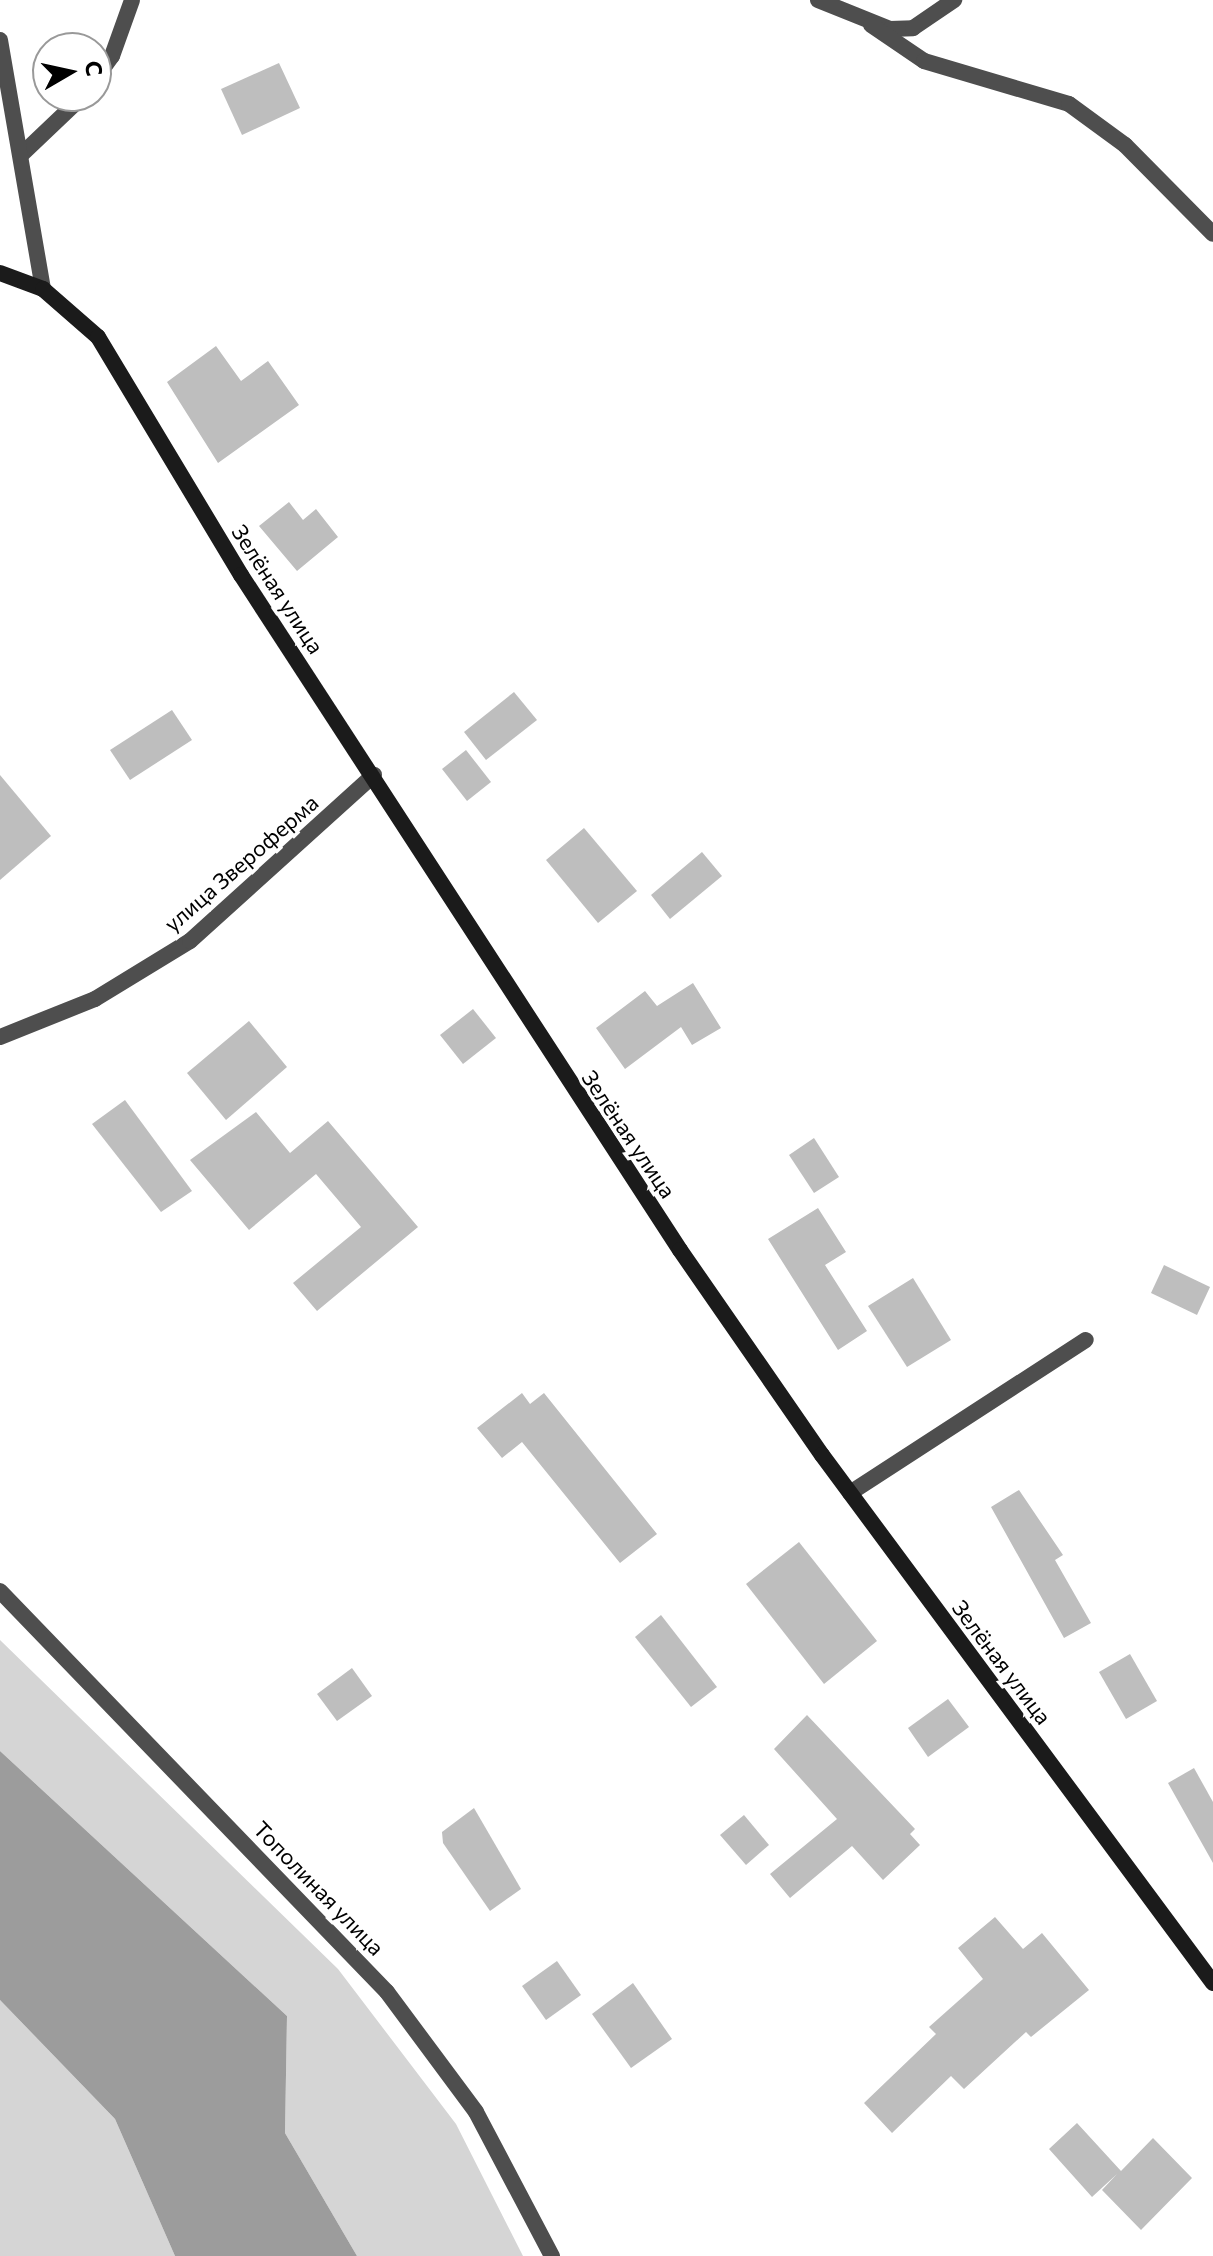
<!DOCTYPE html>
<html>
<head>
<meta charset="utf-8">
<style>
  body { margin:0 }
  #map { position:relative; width:1213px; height:2256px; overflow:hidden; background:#fff; font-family:Commissioner,sans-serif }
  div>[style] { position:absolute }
  .green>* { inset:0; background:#d5d5d5 }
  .water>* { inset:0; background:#9c9c9c }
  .building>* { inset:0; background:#bebebe }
  .lane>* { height:16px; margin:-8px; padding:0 8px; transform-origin:8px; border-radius:8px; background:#4e4e4e }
  .street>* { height:16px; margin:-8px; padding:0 8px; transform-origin:8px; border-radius:8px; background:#4e4e4e }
  .secondary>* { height:16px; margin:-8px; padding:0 8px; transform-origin:8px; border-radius:8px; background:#1b1b1b }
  span { translate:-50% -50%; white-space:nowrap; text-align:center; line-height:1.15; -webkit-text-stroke:7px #fff; paint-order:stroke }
  .street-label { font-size:22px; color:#000 }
  .north { position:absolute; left:32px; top:32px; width:80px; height:80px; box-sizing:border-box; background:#fff; border:2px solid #999; border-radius:50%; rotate:81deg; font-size:22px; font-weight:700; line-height:32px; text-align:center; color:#000 }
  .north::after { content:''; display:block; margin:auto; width:28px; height:36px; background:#000; clip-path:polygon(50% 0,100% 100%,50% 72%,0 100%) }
</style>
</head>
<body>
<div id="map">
  <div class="green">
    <div style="clip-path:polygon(0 1640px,338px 1969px,456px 2124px,523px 2256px,357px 2256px,285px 2133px,287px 2016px,0 1751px)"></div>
    <div style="clip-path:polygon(0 2000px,115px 2119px,175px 2256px,0 2256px)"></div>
  </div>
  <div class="water">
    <div style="clip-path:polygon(0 1751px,287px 2016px,285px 2133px,357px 2256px,175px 2256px,115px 2119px,0 2000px)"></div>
  </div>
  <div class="building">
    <div style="clip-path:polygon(279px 63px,300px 108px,242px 135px,221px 89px)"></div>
    <div style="clip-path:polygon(216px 346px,241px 381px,268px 361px,299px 405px,218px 463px,167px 382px)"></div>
    <div style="clip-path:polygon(289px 502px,303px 520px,316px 509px,338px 537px,297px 571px,259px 526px)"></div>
    <div style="clip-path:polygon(514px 692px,537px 720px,486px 760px,464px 732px)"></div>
    <div style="clip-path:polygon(172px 710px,192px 740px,130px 780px,110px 750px)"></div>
    <div style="clip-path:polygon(466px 750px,491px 782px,467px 801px,442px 769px)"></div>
    <div style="clip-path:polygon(0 775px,51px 836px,0 880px)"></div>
    <div style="clip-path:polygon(584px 828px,637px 891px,598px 923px,546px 860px)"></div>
    <div style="clip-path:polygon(702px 852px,722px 876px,670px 919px,651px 895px)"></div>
    <div style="clip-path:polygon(693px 983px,721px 1028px,692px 1045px,681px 1027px,625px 1069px,596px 1028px,645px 991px,657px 1006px)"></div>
    <div style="clip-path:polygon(473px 1009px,496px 1038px,463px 1064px,440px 1035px)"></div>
    <div style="clip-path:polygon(249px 1021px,287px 1067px,226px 1120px,187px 1073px)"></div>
    <div style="clip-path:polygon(125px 1100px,192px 1191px,161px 1212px,92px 1124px)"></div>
    <div style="clip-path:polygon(256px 1112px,290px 1153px,328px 1121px,418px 1227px,317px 1311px,293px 1283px,361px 1227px,316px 1174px,249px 1230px,190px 1160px)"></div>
    <div style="clip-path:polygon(814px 1138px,839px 1177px,814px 1193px,789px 1155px)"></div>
    <div style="clip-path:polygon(818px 1208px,846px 1252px,825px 1265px,867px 1331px,838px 1350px,768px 1239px)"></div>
    <div style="clip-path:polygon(1164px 1265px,1210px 1287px,1197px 1315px,1151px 1293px)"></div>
    <div style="clip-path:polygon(913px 1278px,951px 1340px,907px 1367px,868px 1306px)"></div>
    <div style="clip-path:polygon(522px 1393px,530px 1404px,544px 1393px,657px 1534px,620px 1563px,522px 1442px,502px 1458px,477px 1428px)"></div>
    <div style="clip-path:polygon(1019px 1490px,1063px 1555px,1055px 1560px,1091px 1623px,1064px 1638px,991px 1507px)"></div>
    <div style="clip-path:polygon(799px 1542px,877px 1641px,824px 1684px,746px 1584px)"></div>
    <div style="clip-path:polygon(661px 1615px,717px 1687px,691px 1707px,635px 1637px)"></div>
    <div style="clip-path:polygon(1130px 1654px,1157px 1701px,1126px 1719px,1099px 1672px)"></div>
    <div style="clip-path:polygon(352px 1668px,372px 1696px,337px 1721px,317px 1694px)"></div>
    <div style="clip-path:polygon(948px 1699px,969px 1727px,928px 1757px,908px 1728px)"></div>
    <div style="clip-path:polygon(807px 1715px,915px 1829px,910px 1834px,920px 1845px,883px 1880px,852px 1846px,790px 1898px,770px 1874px,837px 1819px,774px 1749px)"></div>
    <div style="clip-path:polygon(1194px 1768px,1213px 1802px,1213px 1863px,1168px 1783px)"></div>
    <div style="clip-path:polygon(474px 1808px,521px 1889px,490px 1911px,443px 1843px,442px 1832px)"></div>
    <div style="clip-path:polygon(744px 1815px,769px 1845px,746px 1865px,720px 1835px)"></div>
    <div style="clip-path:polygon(995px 1917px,1023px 1949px,1042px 1933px,1089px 1990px,1031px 2037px,1026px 2032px,964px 2089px,951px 2076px,892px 2133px,864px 2103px,936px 2034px,929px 2027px,983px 1979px,958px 1948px)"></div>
    <div style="clip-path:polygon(557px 1961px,581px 1995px,546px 2020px,522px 1986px)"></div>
    <div style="clip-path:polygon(633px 1983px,672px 2039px,631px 2068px,592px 2014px)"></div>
    <div style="clip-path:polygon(1077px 2123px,1121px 2171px,1153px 2138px,1192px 2178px,1141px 2230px,1102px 2190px,1117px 2174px,1092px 2197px,1049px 2149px)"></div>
  </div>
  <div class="lane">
    <div style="left:818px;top:0;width:78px;rotate:21.9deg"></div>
    <div style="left:890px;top:29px;width:23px;rotate:-2deg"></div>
    <div style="left:913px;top:28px;width:50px;rotate:-34.3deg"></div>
    <div style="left:871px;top:25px;width:64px;rotate:34.2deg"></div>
    <div style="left:924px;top:61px;width:151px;rotate:16.5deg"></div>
    <div style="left:1069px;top:104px;width:69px;rotate:36.2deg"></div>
    <div style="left:1125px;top:145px;width:125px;rotate:45.3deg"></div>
    <div style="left:96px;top:78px;width:27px;rotate:-54deg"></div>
    <div style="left:112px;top:56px;width:59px;rotate:-70.3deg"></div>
    <div style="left:21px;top:155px;width:86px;rotate:-43.6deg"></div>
    <div style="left:850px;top:1493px;width:281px;rotate:-33deg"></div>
  </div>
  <div class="street">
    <div style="left:0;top:40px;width:253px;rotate:80.2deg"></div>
    <div style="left:0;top:1037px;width:102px;rotate:-21.8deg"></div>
    <div style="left:95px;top:999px;width:111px;rotate:-31.4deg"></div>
    <div style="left:190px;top:941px;width:248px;rotate:-42.1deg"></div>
    <div style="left:0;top:1591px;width:557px;rotate:46.02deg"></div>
    <div style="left:387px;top:1992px;width:149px;rotate:53.4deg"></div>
    <div style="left:476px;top:2112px;width:163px;rotate:62.2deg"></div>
  </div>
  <div class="secondary">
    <div style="left:0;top:273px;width:46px;rotate:20.4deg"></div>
    <div style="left:43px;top:289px;width:73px;rotate:41.1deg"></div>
    <div style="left:98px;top:337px;width:278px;rotate:59deg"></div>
    <div style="left:241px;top:575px;width:805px;rotate:56.96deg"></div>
    <div style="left:680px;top:1250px;width:249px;rotate:55.3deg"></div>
    <div style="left:822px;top:1455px;width:657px;rotate:53.48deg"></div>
  </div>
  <div class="street-label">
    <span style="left:278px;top:589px;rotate:57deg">Зелёная улица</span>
    <span style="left:241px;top:863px;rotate:-41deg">улица Звероферма</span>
    <span style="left:629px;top:1134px;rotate:56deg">Зелёная улица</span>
    <span style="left:1002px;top:1662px;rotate:53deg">Зелёная улица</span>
    <span style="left:319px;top:1888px;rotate:46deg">Тополиная улица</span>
  </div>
  <div class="north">С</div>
</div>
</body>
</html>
